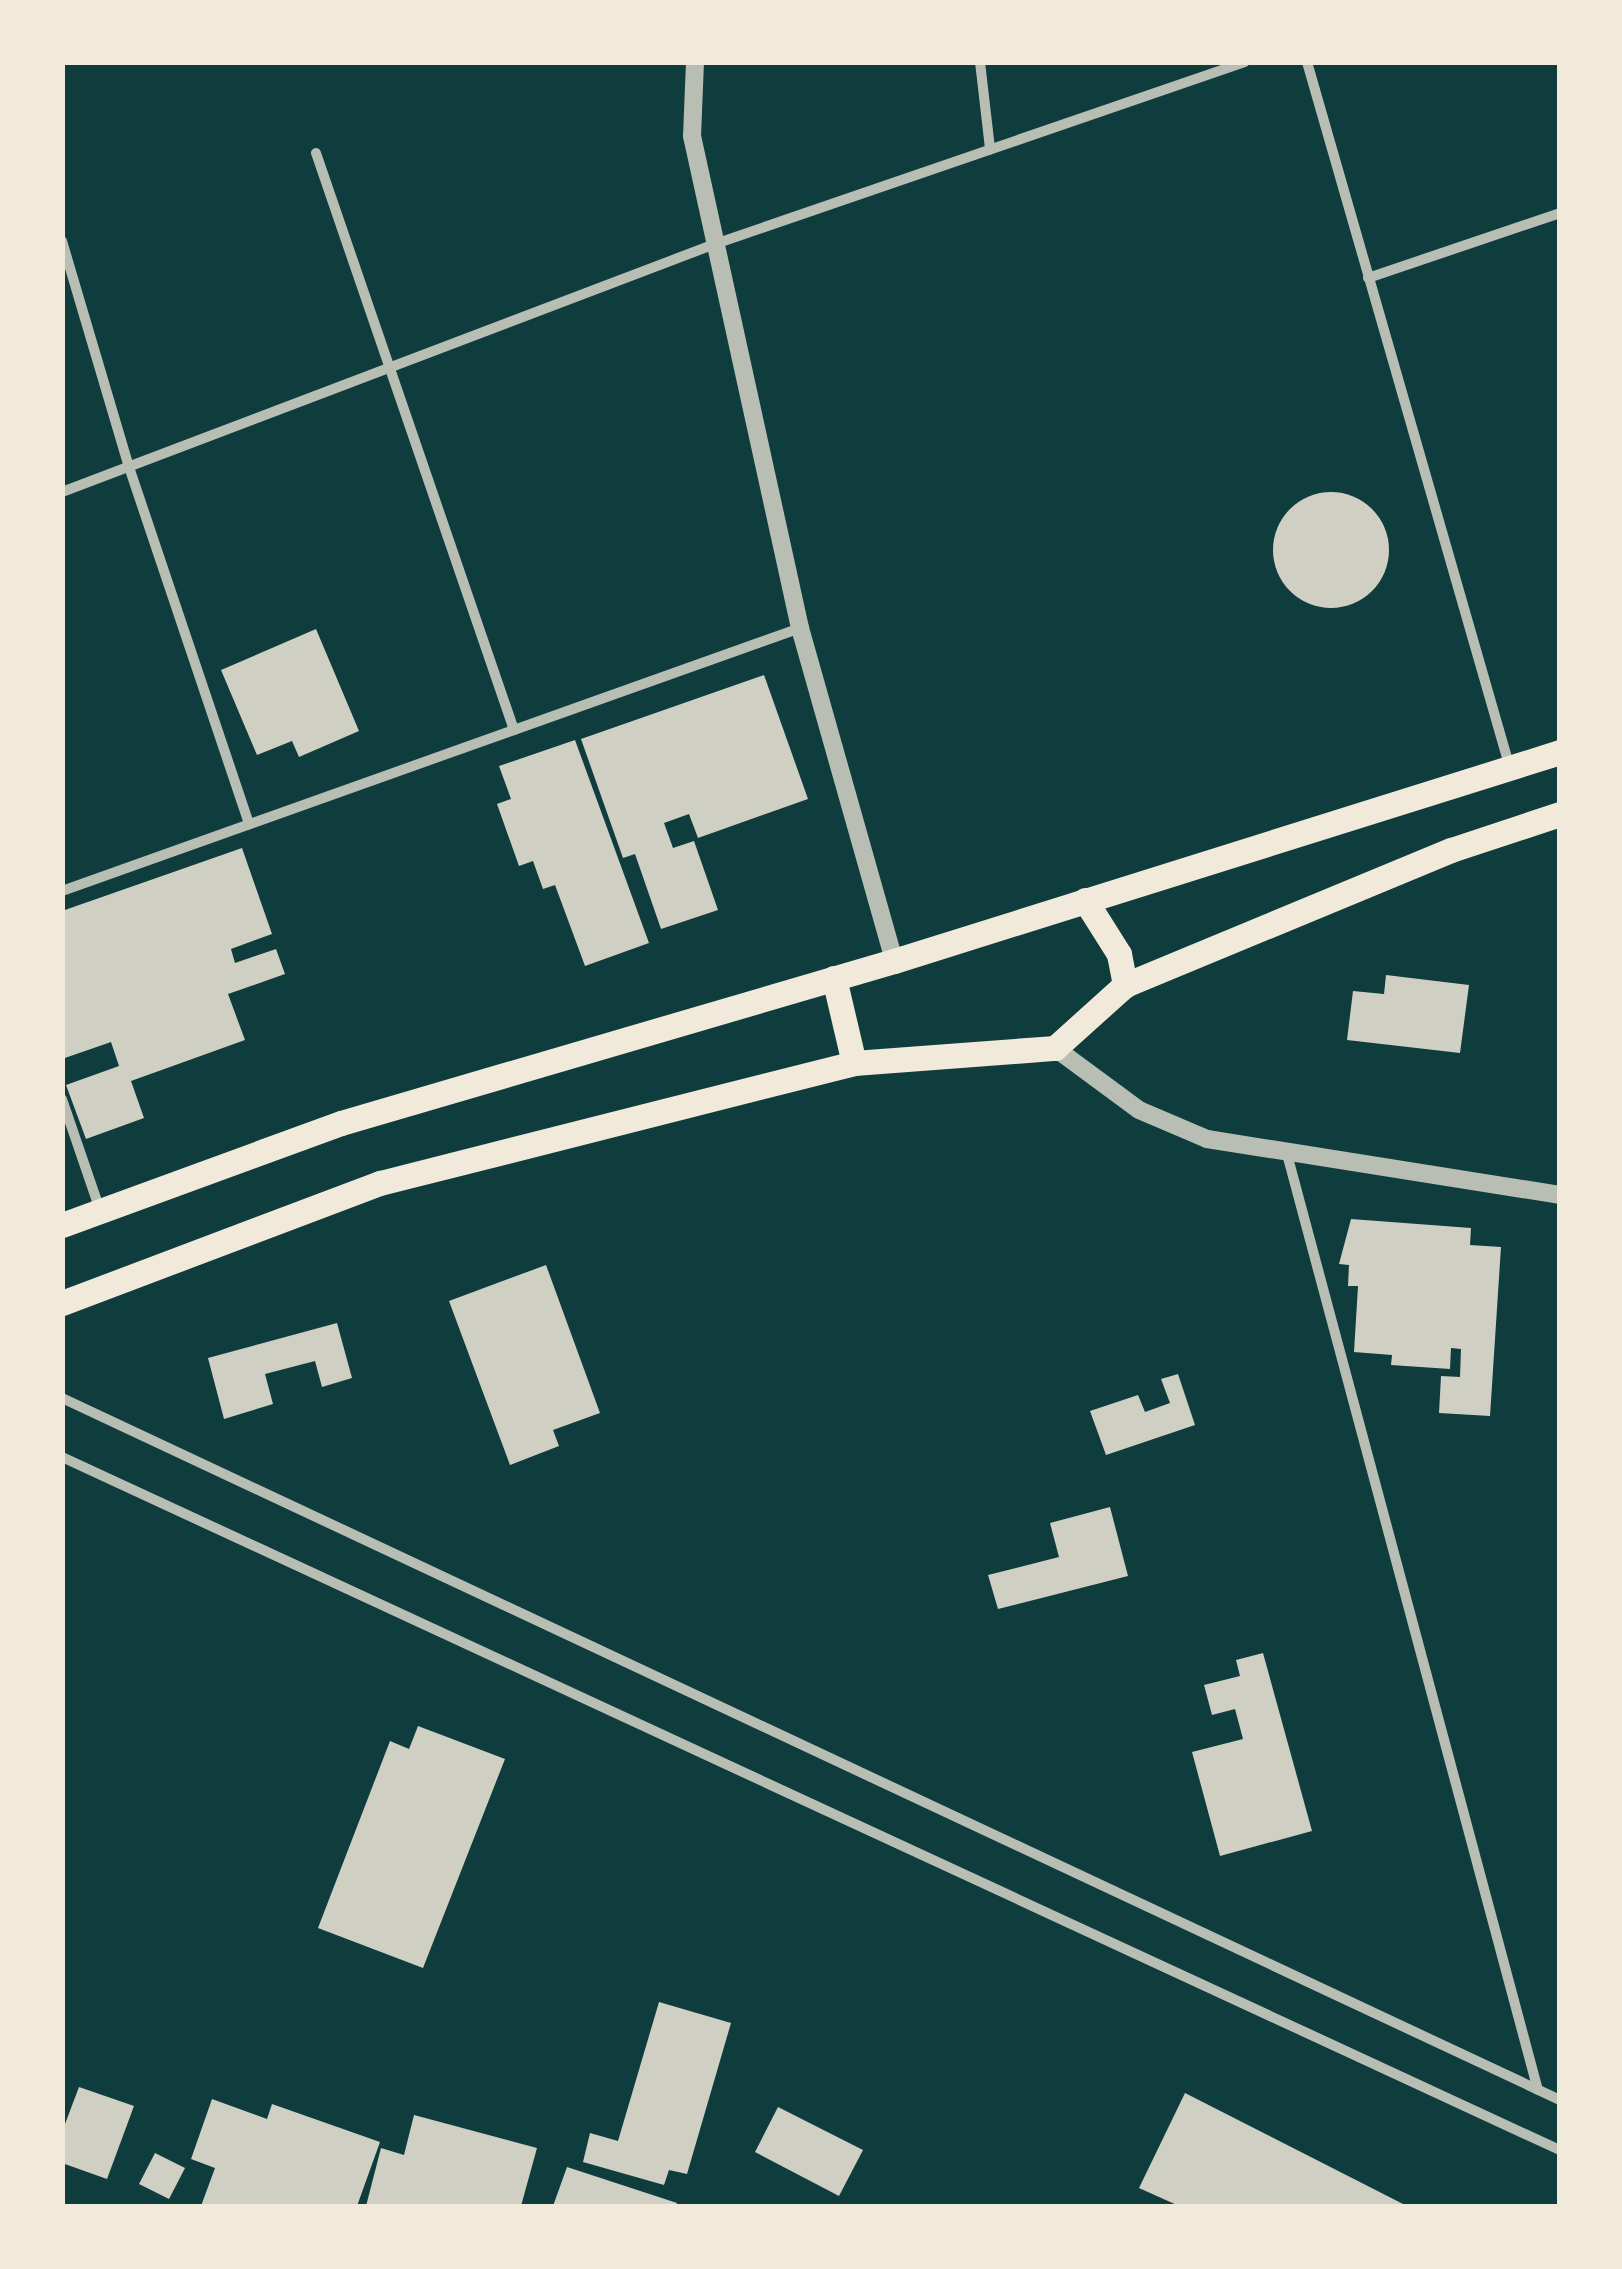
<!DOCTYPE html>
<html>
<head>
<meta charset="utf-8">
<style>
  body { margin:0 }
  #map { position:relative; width:1622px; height:2269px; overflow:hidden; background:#0f3d3e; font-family:Mulish,sans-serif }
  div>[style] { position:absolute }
  .building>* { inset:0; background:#cfcfc3 }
  .round { border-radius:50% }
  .minor>* { height:10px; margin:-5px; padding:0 5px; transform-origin:5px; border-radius:5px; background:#b8beb3 }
  .tertiary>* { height:18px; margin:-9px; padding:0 9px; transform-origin:9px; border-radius:9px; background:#b8beb3 }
  .primary>* { height:25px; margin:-12.5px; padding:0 12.5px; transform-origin:12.5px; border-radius:12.5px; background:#f1e9da }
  span { translate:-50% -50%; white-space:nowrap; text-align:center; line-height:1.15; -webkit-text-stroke:8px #f1e9da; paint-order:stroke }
  .frame { position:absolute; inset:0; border:65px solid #f1e9da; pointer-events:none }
</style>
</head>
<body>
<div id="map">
  <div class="building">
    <div class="round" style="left:1273px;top:492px;width:116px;height:116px"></div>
    <div style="clip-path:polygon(316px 629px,359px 731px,299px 757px,292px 741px,257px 755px,221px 670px)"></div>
    <div style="clip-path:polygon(764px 675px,808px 799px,698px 838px,689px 814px,664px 823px,673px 848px,694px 841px,718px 910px,661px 929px,635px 854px,623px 858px,581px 739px)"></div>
    <div style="clip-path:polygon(575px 740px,649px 943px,585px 966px,555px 885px,543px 889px,533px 861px,519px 866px,497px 804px,511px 799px,499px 766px)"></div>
    <div style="clip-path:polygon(242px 848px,272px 934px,231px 949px,235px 963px,276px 949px,285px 974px,228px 994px,245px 1040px,131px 1081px,144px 1118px,86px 1139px,66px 1085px,119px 1066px,111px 1042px,62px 1059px,62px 911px)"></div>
    <div style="clip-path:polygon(1386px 975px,1469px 985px,1460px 1053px,1347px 1040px,1353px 991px,1384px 994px)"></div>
    <div style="clip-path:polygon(1351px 1219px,1471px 1228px,1470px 1245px,1501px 1247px,1490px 1416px,1439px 1413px,1441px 1376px,1460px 1377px,1461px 1349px,1451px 1348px,1450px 1369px,1391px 1365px,1392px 1355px,1354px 1352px,1358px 1286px,1348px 1286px,1349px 1265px,1339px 1264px)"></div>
    <div style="clip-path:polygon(546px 1265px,600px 1413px,553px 1430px,559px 1446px,510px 1465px,449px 1301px)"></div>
    <div style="clip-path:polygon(337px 1323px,352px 1378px,322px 1387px,315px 1361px,265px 1374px,273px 1404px,224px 1419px,208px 1358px)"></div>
    <div style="clip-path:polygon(1178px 1374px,1195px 1425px,1106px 1455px,1090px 1411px,1138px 1395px,1145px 1412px,1170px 1403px,1161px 1379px)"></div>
    <div style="clip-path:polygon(1110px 1507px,1128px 1576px,998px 1609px,988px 1575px,1059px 1557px,1050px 1523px)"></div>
    <div style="clip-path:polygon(1263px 1653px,1312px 1831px,1220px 1856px,1192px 1752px,1243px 1739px,1235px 1709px,1212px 1715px,1204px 1685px,1240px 1676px,1236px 1660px)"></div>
    <div style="clip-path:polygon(418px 1726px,505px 1759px,423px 1968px,318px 1928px,390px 1741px,409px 1749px)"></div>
    <div style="clip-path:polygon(659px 2002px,731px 2023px,687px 2174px,669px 2170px,664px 2185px,583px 2162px,590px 2133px,618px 2141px)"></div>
    <div style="clip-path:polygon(79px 2087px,134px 2106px,107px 2179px,62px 2163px,62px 2132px)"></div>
    <div style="clip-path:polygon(1185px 2093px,1407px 2206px,1179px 2206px,1139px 2188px)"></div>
    <div style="clip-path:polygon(212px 2099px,267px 2119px,272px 2104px,380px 2142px,357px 2206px,201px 2206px,215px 2168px,191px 2159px)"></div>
    <div style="clip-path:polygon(778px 2107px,863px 2150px,839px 2196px,755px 2152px)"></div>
    <div style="clip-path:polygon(414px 2115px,537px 2148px,521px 2206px,366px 2206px,381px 2148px,404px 2155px)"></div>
    <div style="clip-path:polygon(155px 2153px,185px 2168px,169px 2199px,139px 2184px)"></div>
    <div style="clip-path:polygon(567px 2167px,677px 2203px,676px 2206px,553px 2206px)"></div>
  </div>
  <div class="minor">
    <div style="left:980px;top:62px;width:88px;rotate:83.4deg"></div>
    <div style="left:1307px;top:62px;width:735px;rotate:73.96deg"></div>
    <div style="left:316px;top:153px;width:610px;rotate:71.06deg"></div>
    <div style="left:62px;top:241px;width:236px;rotate:73.5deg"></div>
    <div style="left:129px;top:467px;width:377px;rotate:71.4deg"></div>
    <div style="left:1368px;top:278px;width:203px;rotate:-18.7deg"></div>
    <div style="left:62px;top:492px;width:699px;rotate:-20.8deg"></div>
    <div style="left:715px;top:244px;width:560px;rotate:-18.95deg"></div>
    <div style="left:62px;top:891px;width:783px;rotate:-19.61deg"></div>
    <div style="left:62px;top:1099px;width:117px;rotate:71.1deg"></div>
    <div style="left:1287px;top:1154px;width:969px;rotate:74.99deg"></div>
    <div style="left:62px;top:1398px;width:1654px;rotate:25.11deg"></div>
    <div style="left:62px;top:1457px;width:1651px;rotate:24.83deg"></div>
  </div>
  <div class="tertiary">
    <div style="left:695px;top:62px;width:74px;rotate:92.3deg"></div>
    <div style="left:692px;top:136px;width:504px;rotate:77.62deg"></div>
    <div style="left:800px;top:628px;width:346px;rotate:74.2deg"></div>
    <div style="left:1055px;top:1048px;width:104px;rotate:36.4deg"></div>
    <div style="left:1139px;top:1110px;width:74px;rotate:23.1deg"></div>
    <div style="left:1207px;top:1139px;width:357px;rotate:9deg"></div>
  </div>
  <div class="primary">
    <div style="left:1085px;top:900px;width:64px;rotate:57.8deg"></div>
    <div style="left:1119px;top:954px;width:32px;rotate:79deg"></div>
    <div style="left:834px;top:978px;width:87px;rotate:76.8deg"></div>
    <div style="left:62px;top:1225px;width:297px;rotate:-20.1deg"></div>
    <div style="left:341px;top:1123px;width:576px;rotate:-16.33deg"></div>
    <div style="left:894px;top:961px;width:698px;rotate:-17.42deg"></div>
    <div style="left:62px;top:1303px;width:340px;rotate:-20.7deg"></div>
    <div style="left:380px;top:1183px;width:489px;rotate:-14.2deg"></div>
    <div style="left:854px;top:1063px;width:202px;rotate:-4.3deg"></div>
    <div style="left:1055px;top:1048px;width:94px;rotate:-42deg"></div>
    <div style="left:1125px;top:985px;width:353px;rotate:-22.5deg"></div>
    <div style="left:1451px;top:850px;width:115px;rotate:-18.3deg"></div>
  </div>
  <div class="frame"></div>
</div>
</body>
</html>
